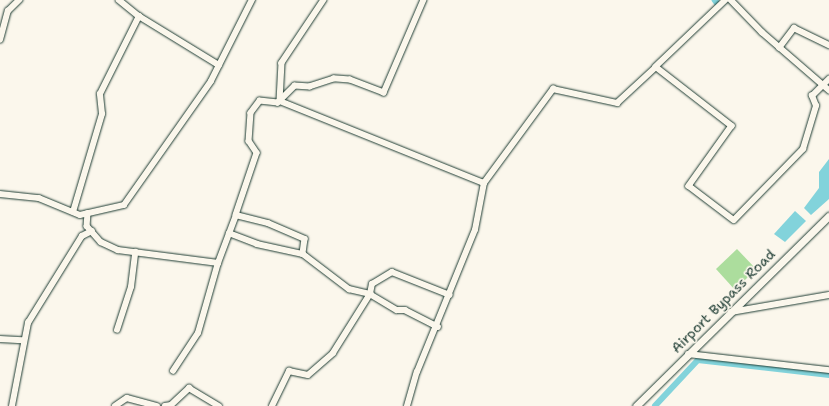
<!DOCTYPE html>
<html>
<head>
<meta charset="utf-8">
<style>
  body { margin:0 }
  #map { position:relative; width:829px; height:406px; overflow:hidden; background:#fbf7ec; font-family:"Shantell Sans",sans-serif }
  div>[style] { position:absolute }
  .green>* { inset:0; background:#acdd9d }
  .water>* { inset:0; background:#82d3db }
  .canal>* { height:5.5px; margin:-2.75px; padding:0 2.75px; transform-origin:2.75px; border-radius:2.75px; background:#82d3db }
  .roads { filter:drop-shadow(0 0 1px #1f3d34) drop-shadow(0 0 1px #1f3d34) }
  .minor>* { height:5.5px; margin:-2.75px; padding:0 2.75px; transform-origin:2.75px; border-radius:2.75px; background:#fbf7ec }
  .tertiary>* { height:7px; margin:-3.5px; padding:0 3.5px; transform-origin:3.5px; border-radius:3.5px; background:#fbf7ec }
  span { translate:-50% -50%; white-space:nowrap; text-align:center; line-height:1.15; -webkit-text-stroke:3.5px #fbf7ec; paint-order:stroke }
  .street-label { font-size:14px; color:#1f3d34 }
</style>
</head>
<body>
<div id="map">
  <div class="green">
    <div style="clip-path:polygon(737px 249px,756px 269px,735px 290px,716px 269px)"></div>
  </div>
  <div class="water">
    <div style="clip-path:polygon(829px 159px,829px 199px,811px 215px,804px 208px,819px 188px,819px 172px)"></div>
    <div style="clip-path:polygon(795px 211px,806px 221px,785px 242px,774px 234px)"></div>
  </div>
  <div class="canal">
    <div style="left:715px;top:0;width:5px;rotate:53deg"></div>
    <div style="left:655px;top:406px;width:63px;rotate:-46.9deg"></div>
    <div style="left:698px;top:360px;width:132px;rotate:6.5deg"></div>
  </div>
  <div class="roads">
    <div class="minor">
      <div style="left:119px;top:0;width:26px;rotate:39deg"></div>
      <div style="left:324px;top:0;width:76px;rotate:123.7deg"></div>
      <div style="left:282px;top:63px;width:38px;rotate:93deg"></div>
      <div style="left:280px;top:101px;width:220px;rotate:21.9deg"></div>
      <div style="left:424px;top:0;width:101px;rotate:113.3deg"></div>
      <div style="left:384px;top:93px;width:36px;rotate:-159deg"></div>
      <div style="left:350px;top:80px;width:16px;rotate:-176deg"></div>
      <div style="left:334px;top:79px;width:25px;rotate:162deg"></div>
      <div style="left:310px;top:87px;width:15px;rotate:-176deg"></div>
      <div style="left:295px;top:86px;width:24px;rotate:135deg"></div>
      <div style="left:278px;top:103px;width:18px;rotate:-174deg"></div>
      <div style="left:260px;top:101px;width:15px;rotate:127deg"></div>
      <div style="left:251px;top:113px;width:28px;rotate:94deg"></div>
      <div style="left:249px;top:141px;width:14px;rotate:56deg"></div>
      <div style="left:257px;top:153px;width:65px;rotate:108.7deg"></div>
      <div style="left:236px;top:215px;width:33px;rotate:14deg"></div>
      <div style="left:268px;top:223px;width:40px;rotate:23.4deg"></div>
      <div style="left:305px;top:239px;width:15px;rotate:98deg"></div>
      <div style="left:303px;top:254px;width:58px;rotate:37.3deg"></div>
      <div style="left:349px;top:289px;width:22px;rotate:13deg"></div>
      <div style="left:370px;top:294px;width:10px;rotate:-79deg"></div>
      <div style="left:372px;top:284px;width:23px;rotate:-31deg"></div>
      <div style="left:392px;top:272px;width:62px;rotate:21.6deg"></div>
      <div style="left:726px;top:0;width:97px;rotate:136.3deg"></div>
      <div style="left:656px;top:67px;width:96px;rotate:37.8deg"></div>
      <div style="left:732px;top:126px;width:74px;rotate:125.6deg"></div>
      <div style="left:689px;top:186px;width:56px;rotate:37.1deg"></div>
      <div style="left:734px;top:220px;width:99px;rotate:-45.8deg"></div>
      <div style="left:803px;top:149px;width:45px;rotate:-73.2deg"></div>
      <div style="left:816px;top:106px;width:11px;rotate:-112deg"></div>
      <div style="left:812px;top:96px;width:24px;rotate:-45deg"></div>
      <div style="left:731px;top:0;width:45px;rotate:45.9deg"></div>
      <div style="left:762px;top:32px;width:89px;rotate:40.9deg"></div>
      <div style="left:0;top:40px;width:30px;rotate:-75deg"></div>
      <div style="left:8px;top:11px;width:16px;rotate:-45deg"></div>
      <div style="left:779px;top:48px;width:25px;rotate:-53deg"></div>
      <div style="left:794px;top:28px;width:39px;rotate:26deg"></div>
      <div style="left:0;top:194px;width:39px;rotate:6deg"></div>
      <div style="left:39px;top:198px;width:44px;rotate:22.5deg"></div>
      <div style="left:80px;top:215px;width:45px;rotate:-12.8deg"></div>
      <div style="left:124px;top:205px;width:151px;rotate:-54.9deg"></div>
      <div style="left:211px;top:81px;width:91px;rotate:-63.2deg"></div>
      <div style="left:73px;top:212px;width:102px;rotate:-73.5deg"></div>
      <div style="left:102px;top:114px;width:20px;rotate:-96deg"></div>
      <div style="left:100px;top:94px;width:87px;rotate:-63.4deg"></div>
      <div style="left:139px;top:16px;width:94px;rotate:31.5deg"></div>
      <div style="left:88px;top:213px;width:13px;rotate:94deg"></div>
      <div style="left:87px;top:226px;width:21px;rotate:49deg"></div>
      <div style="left:101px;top:242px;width:19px;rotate:25deg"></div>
      <div style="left:118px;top:250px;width:101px;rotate:7.4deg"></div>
      <div style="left:218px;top:263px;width:51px;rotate:-69.4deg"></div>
      <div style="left:229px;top:233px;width:30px;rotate:21deg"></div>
      <div style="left:257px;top:244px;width:47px;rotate:12.3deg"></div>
      <div style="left:731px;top:312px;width:99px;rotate:-9.8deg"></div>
      <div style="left:117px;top:330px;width:45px;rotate:-72deg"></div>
      <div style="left:131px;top:287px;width:35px;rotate:-83deg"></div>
      <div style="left:0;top:339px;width:22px;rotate:3deg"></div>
      <div style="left:688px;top:354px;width:142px;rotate:6.5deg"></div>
      <div style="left:173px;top:371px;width:45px;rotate:-56.7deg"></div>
      <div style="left:198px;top:333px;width:73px;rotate:-74.1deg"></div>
      <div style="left:12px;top:406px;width:85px;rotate:-79.1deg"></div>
      <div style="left:28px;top:323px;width:102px;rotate:-58.2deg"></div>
      <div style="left:82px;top:236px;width:11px;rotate:-27deg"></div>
      <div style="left:115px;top:406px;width:14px;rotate:-34deg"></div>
      <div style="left:127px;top:398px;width:31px;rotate:15deg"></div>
      <div style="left:165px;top:406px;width:6px;rotate:-9deg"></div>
      <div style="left:171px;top:405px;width:25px;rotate:-43deg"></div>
      <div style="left:189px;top:388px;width:35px;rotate:31deg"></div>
      <div style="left:272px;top:406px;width:39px;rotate:-64deg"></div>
      <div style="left:289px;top:371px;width:19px;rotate:12deg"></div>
      <div style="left:308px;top:375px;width:33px;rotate:-41deg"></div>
      <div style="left:333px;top:353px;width:70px;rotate:-57.9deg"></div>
      <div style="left:370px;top:294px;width:31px;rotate:31deg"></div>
      <div style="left:397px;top:310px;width:8px"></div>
      <div style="left:405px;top:310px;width:37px;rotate:27deg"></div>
      <div style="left:407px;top:406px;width:35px;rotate:-74deg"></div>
      <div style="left:417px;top:372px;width:153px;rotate:-67.8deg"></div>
      <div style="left:475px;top:230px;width:48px;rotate:-79.2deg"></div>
      <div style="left:484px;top:183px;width:117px;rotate:-53.7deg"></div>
      <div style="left:553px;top:89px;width:66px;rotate:12.3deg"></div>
      <div style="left:617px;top:103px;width:53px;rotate:-42.7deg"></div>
    </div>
    <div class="tertiary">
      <div style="left:636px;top:406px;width:271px;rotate:-44.6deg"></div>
    </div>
  </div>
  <div class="street-label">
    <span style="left:723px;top:301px;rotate:-45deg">Airport Bypass Road</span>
  </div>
</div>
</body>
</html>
